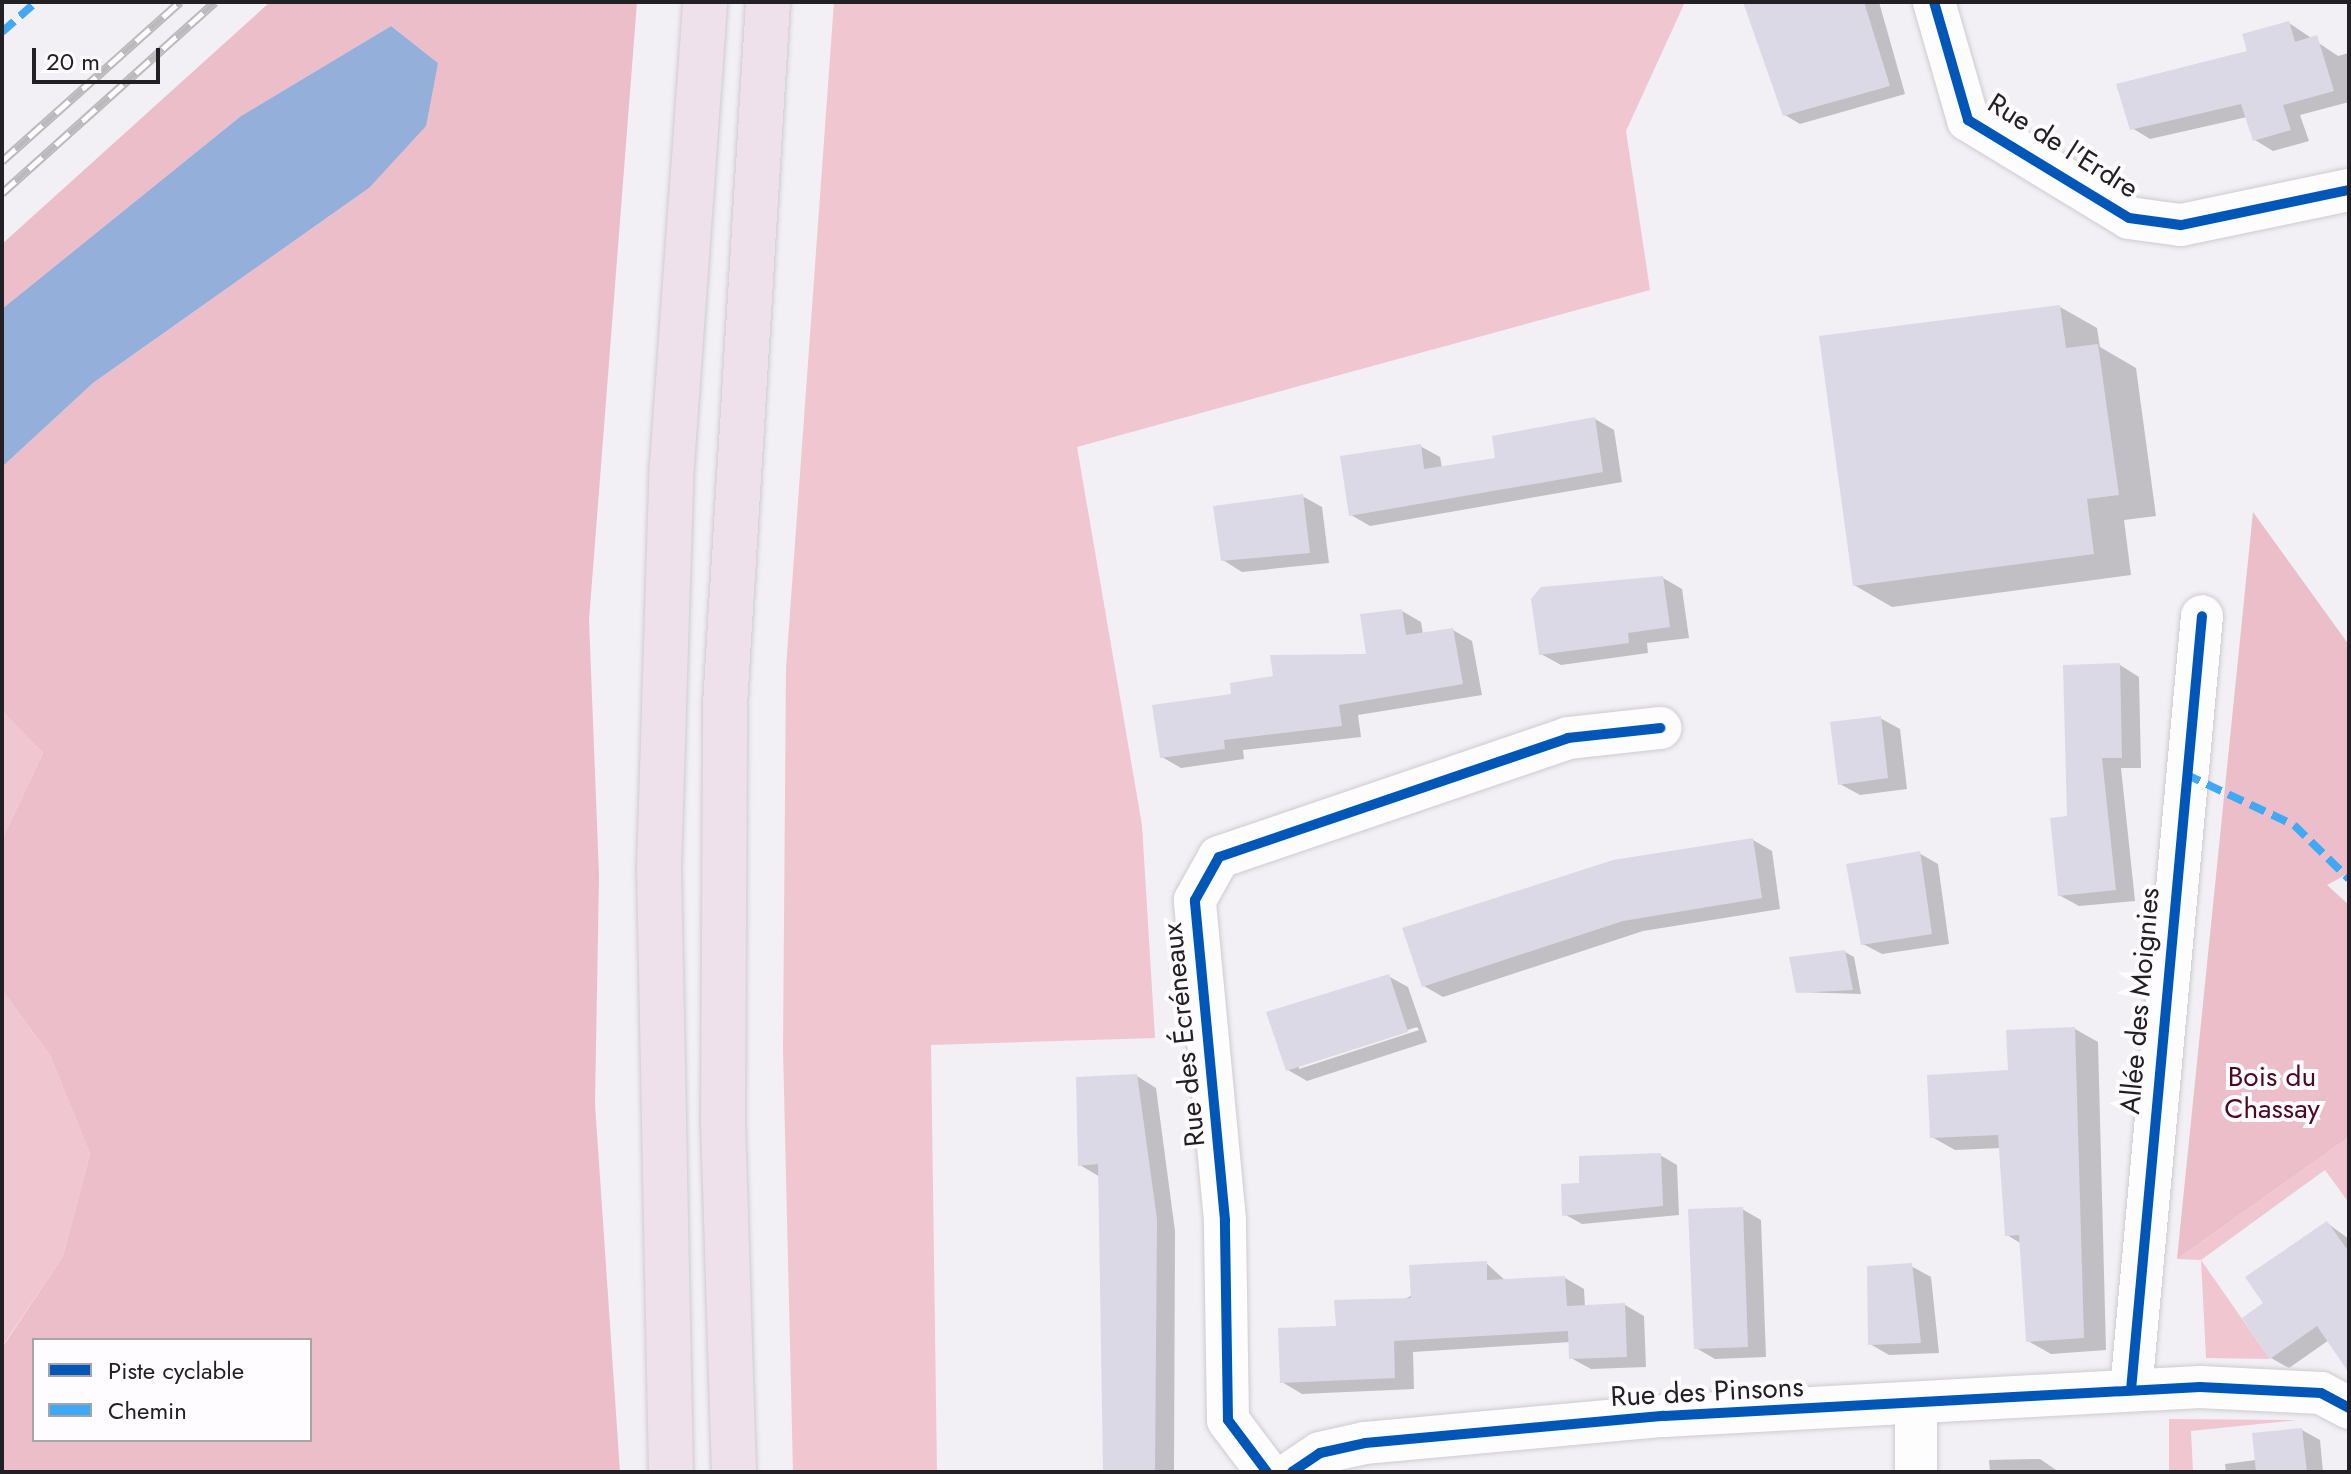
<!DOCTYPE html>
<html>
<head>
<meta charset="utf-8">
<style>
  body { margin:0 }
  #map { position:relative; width:2351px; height:1474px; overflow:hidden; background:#f2eff5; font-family:Jost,sans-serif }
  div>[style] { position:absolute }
  .green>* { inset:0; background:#f0c6d1 }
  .forest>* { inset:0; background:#ebbeca }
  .water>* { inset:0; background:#94afda }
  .shadow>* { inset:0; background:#0003 }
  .building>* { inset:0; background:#dbd9e6 }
  .roads { filter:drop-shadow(0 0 2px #cecbd0) drop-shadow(0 0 2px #cecbd0) }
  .minor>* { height:42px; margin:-21px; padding:0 21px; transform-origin:21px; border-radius:21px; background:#fdfdfe }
  .highway>* { height:44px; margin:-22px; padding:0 22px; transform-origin:22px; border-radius:22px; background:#efe1ec }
  .rail>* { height:9px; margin-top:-4.5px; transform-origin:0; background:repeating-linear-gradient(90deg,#fefcfe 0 18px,#bbbabb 0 36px); box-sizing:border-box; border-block:2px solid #bbbabb }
  .quiet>* { height:8px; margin-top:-4px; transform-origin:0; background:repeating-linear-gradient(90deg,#3fa9f5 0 16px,transparent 0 24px) }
  .cycleway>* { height:10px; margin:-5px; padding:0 5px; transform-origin:5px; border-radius:5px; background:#0057b8 }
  span { translate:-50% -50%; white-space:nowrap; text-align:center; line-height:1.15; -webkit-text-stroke:8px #fefcfe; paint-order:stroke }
  .street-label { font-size:28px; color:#222024 }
  .park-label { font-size:28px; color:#4f0822 }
  .frame { position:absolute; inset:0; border:4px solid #222024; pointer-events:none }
  .legend { position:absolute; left:32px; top:1338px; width:280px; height:104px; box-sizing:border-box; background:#fefcfe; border:2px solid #a6a4a7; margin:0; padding:10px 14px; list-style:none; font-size:24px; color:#222024 }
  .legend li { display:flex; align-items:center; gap:16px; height:40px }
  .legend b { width:40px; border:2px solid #a6a4a7 }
  .scale { position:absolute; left:32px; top:48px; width:128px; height:36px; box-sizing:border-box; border:4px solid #222024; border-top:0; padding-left:10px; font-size:24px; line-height:28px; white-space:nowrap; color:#222024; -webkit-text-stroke:6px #fefcfe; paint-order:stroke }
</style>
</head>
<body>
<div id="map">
  <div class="green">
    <div style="clip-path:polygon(834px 2px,1685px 2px,1626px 131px,1650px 290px,1077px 447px,1142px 825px,1155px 1038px,931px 1045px,937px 1472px,793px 1472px,783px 1049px,786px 668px)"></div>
    <div style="clip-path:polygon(2px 711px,43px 753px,2px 840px)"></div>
    <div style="clip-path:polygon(2px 990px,50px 1055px,90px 1154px,63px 1256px,2px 1347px)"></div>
    <div style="clip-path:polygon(2349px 1137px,2349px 1203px,2325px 1170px,2201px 1260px,2270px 1359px,2206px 1358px,2201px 1260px,2177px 1259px)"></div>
    <div style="clip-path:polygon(2169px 1419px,2297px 1420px,2191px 1431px,2193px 1472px,2169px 1472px)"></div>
  </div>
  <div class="forest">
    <div style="clip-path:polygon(evenodd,270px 2px,637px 2px,589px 620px,599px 875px,595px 1104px,620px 1472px,2px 1472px,2px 1348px,63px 1256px,90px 1154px,50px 1055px,2px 990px,2px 840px,43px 753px,2px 711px,2px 467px,93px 383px,369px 188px,438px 63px,391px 26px,241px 116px,2px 309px,2px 244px,270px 2px,34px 1340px,310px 1340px,310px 1440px,34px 1440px,34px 1340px)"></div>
    <div style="clip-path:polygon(2253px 512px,2349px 645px,2349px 873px,2327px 885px,2349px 905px,2349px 1137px,2177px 1259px)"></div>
  </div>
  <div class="water">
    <div style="clip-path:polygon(391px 26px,438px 63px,426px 126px,369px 188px,93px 383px,2px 467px,2px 309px,241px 116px)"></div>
  </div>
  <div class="shadow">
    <div style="clip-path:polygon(1762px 2px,1879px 2px,1905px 94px,1800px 124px,1785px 115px)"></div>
    <div style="clip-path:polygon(2289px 23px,2338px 56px,2349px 53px,2349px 102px,2300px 115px,2309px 141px,2273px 151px,2255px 140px,2247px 117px,2150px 139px,2132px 128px)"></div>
    <div style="clip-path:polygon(2060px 307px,2097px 328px,2100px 347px,2136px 368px,2156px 516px,2124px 520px,2131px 575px,1892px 607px,1854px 585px)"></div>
    <div style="clip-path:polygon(1595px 419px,1614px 430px,1622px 482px,1370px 526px,1351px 515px,1420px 446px,1440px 457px,1442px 468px,1498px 460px)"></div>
    <div style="clip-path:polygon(1302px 496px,1322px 507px,1329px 563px,1242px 572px,1223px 560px)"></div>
    <div style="clip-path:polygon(1663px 578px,1682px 589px,1689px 638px,1647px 643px,1648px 653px,1561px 665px,1541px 654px)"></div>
    <div style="clip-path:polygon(1402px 611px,1421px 622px,1423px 634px,1453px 630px,1472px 641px,1482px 695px,1358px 715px,1361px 737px,1243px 750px,1244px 759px,1181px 768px,1162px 757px,1233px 695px,1368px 656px)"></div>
    <div style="clip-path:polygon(2120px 665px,2139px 677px,2141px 768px,2121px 768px,2135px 901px,2079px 906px,2059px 895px,2069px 818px)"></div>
    <div style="clip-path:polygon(1880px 718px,1900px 729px,1907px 789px,1860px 795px,1840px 784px)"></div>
    <div style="clip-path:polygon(1753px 840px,1772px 851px,1780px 909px,1643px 931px,1443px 997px,1424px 986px)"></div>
    <div style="clip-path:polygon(1919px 853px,1938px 864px,1949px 944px,1882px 954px,1863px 944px)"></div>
    <div style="clip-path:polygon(1845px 952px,1854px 957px,1861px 994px,1797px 992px)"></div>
    <div style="clip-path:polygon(evenodd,1388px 976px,1408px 987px,1427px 1042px,1307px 1081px,1288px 1070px,1388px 976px,1417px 1027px,1419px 1030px,1299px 1069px,1299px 1064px,1417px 1027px)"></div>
    <div style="clip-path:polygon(2075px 1029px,2098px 1042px,2106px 1350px,2051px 1354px,2028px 1341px,2022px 1244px,2007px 1235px,2001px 1148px,1955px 1150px,1932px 1137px)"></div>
    <div style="clip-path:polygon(1137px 1076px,1156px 1088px,1175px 1231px,1174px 1472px,1105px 1472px,1100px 1177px,1080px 1165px)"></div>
    <div style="clip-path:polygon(1660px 1155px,1677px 1165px,1679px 1215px,1582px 1224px,1564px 1214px,1582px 1185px)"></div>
    <div style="clip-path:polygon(1742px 1209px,1761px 1220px,1766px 1357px,1715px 1359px,1696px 1348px)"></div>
    <div style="clip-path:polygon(2327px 1223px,2349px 1239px,2349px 1356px,2329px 1340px,2289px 1368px,2271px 1358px,2266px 1304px)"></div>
    <div style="clip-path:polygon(1486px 1263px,1506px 1281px,1565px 1278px,1584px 1289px,1585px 1307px,1625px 1305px,1644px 1316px,1646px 1367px,1591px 1369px,1571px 1358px,1570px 1342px,1413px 1352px,1414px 1389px,1302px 1394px,1282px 1382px,1338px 1328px)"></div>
    <div style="clip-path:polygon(1911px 1266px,1931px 1277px,1939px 1353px,1889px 1355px,1870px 1344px)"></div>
    <div style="clip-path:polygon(2302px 1430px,2320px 1440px,2323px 1472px,2226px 1472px,2225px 1464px,2256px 1460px)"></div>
    <div style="clip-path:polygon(2040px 1459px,2059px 1472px,1990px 1472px,1989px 1460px)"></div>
  </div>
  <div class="building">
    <div style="clip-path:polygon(1743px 2px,1864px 2px,1890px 86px,1783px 116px)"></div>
    <div style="clip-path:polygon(2289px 21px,2295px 42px,2317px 35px,2334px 91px,2283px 105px,2291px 130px,2253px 141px,2241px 104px,2130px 130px,2116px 84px,2247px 51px,2242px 34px)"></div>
    <div style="clip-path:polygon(2060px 305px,2066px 348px,2098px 344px,2119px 495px,2087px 499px,2094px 554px,1853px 586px,1819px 336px)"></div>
    <div style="clip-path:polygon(1595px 417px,1603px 472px,1349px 516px,1340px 456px,1421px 444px,1424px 469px,1495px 458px,1492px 436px)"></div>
    <div style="clip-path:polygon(1303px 494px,1310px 553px,1221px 561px,1213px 506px)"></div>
    <div style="clip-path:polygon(1663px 576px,1670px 627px,1628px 633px,1629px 643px,1539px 655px,1531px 599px,1541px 587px)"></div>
    <div style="clip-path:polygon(1402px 609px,1406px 635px,1453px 628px,1463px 684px,1339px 705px,1342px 726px,1224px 740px,1225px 749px,1160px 758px,1152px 705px,1231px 694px,1230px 683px,1273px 676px,1270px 655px,1366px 654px,1360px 614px)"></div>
    <div style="clip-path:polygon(2120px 663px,2122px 758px,2102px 758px,2116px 890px,2058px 896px,2050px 818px,2067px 816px,2063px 665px)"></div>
    <div style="clip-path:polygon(1881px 716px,1888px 778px,1838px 785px,1830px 722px)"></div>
    <div style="clip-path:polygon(1753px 838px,1762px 898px,1623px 921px,1422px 987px,1402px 928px,1613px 860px)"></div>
    <div style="clip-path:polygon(1920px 851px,1932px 934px,1861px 945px,1846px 864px)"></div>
    <div style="clip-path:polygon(1845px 950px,1853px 990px,1796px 993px,1789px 957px)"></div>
    <div style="clip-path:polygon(1389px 974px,1408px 1032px,1286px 1071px,1266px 1012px)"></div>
    <div style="clip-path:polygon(2075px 1027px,2084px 1338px,2026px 1342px,2019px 1235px,2005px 1236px,1998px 1135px,1930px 1138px,1927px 1075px,2008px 1070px,2006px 1030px)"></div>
    <div style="clip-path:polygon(1137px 1074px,1157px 1219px,1155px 1472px,1103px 1472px,1098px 1164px,1078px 1166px,1076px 1077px)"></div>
    <div style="clip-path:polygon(1661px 1153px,1663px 1206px,1562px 1216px,1561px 1184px,1579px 1183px,1579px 1156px)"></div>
    <div style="clip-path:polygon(1743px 1207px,1748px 1347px,1694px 1349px,1688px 1209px)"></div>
    <div style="clip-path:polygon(2327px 1221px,2349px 1252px,2349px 1373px,2317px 1326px,2270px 1359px,2242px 1318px,2263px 1303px,2245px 1277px)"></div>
    <div style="clip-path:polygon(1487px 1261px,1487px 1280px,1565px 1276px,1567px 1306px,1625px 1303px,1627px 1357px,1569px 1359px,1568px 1331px,1394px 1341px,1395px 1378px,1280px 1383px,1278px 1328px,1336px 1326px,1334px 1300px,1411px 1298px,1409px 1265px)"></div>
    <div style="clip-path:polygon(1912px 1263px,1921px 1343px,1868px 1345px,1867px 1266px)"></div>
    <div style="clip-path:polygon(2302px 1428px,2307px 1472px,2256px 1472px,2252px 1433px)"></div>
  </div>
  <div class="roads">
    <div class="minor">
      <div style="left:1934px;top:2px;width:123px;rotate:73.9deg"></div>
      <div style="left:1968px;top:120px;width:188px;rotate:31.3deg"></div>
      <div style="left:2129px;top:218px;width:52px;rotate:7.7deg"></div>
      <div style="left:2181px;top:225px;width:172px;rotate:-11.8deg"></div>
      <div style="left:2131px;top:1390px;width:777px;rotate:-84.76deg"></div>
      <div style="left:1916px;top:1406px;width:66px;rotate:90deg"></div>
      <div style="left:1267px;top:1472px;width:65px;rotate:-126.9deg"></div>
      <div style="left:1228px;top:1420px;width:200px;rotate:-90.9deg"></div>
      <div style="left:1225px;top:1220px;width:321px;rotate:-95.4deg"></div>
      <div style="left:1195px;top:900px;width:49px;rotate:-60.8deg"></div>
      <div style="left:1219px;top:857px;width:369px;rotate:-18.8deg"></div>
      <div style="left:1568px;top:738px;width:93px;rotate:-6.2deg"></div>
      <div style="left:1292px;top:1472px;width:34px;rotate:-34deg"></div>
      <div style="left:1320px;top:1453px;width:46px;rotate:-12.5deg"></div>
      <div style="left:1365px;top:1443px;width:300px;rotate:-5.2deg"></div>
      <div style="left:1664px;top:1416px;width:537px;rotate:-3.1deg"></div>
      <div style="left:2200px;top:1387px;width:121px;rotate:2.8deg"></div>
      <div style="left:2321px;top:1393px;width:32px;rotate:28deg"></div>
    </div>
    <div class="highway">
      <div style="left:671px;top:1472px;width:604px;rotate:-91.14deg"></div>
      <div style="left:659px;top:868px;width:403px;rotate:-88.2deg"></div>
      <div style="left:672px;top:465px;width:464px;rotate:-85.9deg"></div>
      <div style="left:734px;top:1472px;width:352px;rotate:-91.8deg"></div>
      <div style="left:723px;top:1120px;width:415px;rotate:-89.7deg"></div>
      <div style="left:725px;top:705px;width:704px;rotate:-86.5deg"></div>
    </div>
  </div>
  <div class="rail">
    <div style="left:2px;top:161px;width:239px;rotate:-41.8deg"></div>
    <div style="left:2px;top:193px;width:286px;rotate:-41.9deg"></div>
  </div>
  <div class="quiet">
    <div style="left:2px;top:32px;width:45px;rotate:-41.4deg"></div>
    <div style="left:2185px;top:774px;width:120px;rotate:25.1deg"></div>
    <div style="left:2294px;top:825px;width:77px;rotate:44.5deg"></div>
  </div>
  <div class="cycleway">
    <div style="left:1934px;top:2px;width:123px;rotate:73.9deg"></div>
    <div style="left:1968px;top:120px;width:188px;rotate:31.3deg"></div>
    <div style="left:2129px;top:218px;width:52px;rotate:7.7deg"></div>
    <div style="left:2181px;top:225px;width:172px;rotate:-11.8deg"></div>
    <div style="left:2131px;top:1390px;width:777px;rotate:-84.76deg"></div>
    <div style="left:1267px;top:1472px;width:65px;rotate:-126.9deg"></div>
    <div style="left:1228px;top:1420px;width:200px;rotate:-90.9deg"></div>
    <div style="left:1225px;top:1220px;width:321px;rotate:-95.4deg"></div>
    <div style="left:1195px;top:900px;width:49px;rotate:-60.8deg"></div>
    <div style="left:1219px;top:857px;width:369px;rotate:-18.8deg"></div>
    <div style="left:1568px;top:738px;width:93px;rotate:-6.2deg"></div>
    <div style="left:1292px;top:1472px;width:34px;rotate:-34deg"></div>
    <div style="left:1320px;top:1453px;width:46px;rotate:-12.5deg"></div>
    <div style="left:1365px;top:1443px;width:300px;rotate:-5.2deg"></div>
    <div style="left:1664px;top:1416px;width:537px;rotate:-3.1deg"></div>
    <div style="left:2200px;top:1387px;width:121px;rotate:2.8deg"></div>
    <div style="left:2321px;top:1393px;width:32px;rotate:28deg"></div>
  </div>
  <div class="street-label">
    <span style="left:2063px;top:146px;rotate:32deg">Rue de l'Erdre</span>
    <span style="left:2140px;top:1001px;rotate:-85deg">Allée des Moignies</span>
    <span style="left:1184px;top:1035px;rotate:-96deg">Rue des Écréneaux</span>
    <span style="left:1707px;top:1392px;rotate:-3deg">Rue des Pinsons</span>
  </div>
  <div class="park-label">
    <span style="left:2272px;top:1093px">Bois du<br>Chassay</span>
  </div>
  <div class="frame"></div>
  <ul class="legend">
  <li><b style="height:10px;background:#0057b8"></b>Piste cyclable</li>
  <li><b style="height:10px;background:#3fa9f5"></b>Chemin</li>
  </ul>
  <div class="scale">20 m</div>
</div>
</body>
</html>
